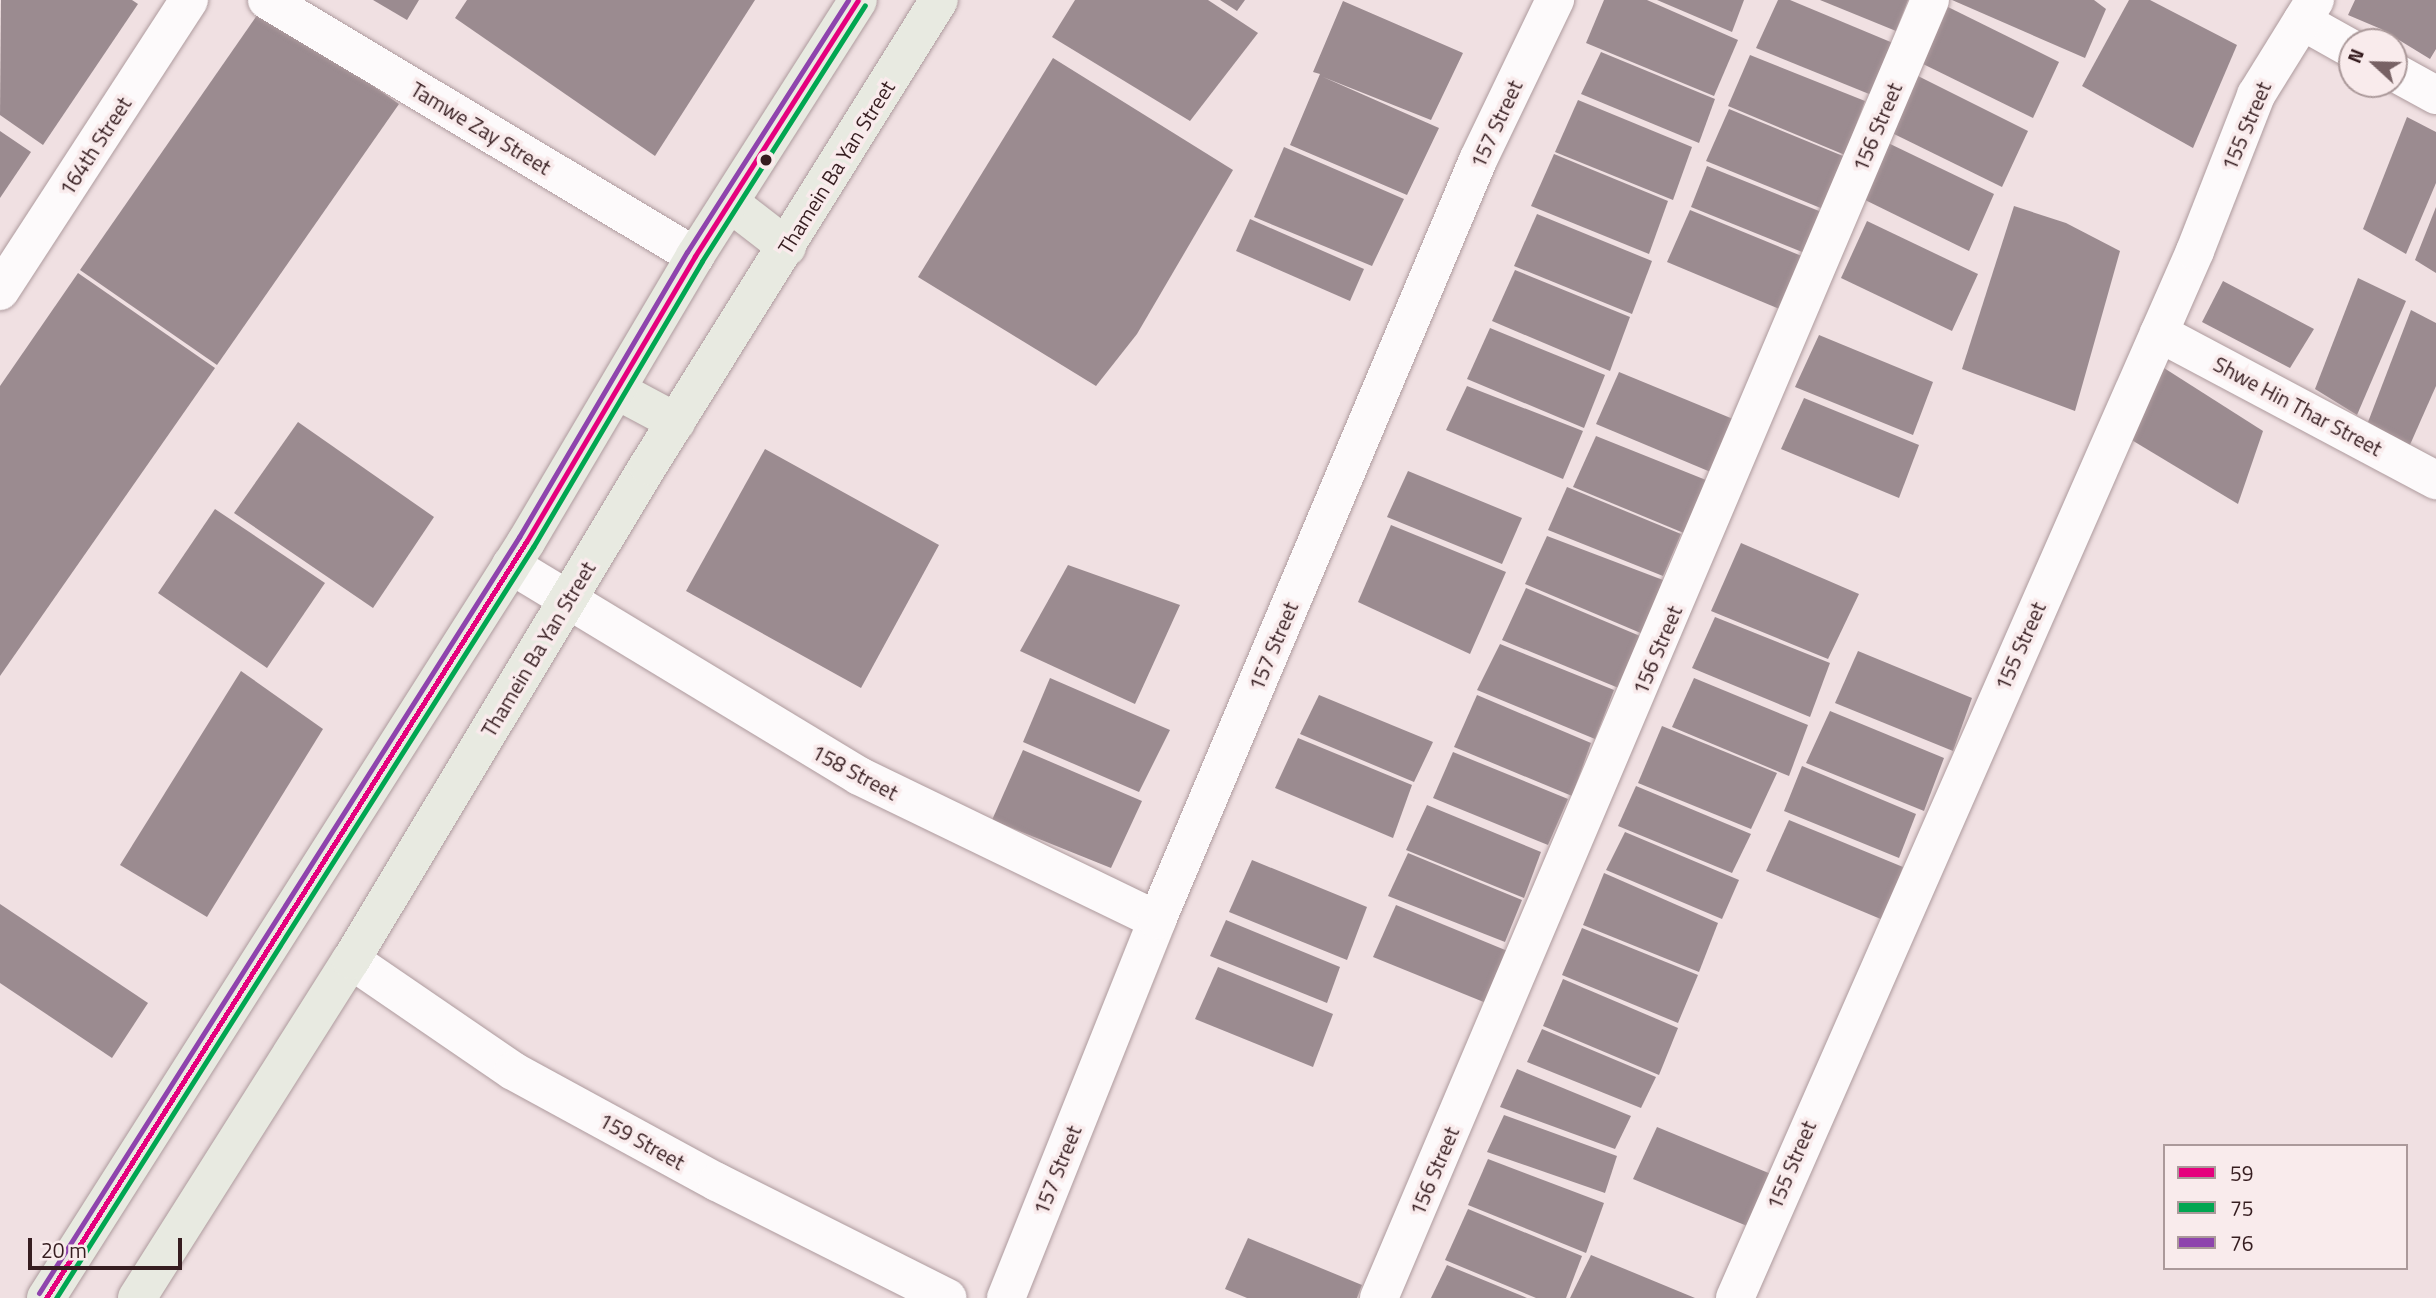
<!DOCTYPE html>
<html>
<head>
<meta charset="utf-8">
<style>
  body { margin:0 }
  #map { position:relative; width:2436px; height:1298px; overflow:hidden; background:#f0e0e2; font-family:"Titillium Web",sans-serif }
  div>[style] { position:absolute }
  .building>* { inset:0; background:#9b8b90 }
  .roads { filter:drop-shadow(0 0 2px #ae9b9e) drop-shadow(0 0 2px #ae9b9e) }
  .minor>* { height:38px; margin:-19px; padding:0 19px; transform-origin:19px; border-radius:19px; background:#fdfafb }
  .major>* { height:38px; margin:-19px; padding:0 19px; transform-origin:19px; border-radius:19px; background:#e8eae1 }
  .bus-1>* { height:5px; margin:-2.5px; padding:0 2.5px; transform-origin:2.5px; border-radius:2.5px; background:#e5007d }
  .bus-2>* { height:5px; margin:-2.5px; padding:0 2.5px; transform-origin:2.5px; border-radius:2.5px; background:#00a651 }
  .bus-3>* { height:5px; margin:-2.5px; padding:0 2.5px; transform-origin:2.5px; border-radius:2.5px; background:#8e44ad }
  .dots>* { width:19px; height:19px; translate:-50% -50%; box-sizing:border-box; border:4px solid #f9ebec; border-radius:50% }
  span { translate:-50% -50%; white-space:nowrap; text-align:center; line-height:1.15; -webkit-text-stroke:7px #f9ebec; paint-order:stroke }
  .street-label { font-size:21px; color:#361d20 }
  .legend { position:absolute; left:2163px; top:1144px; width:245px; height:126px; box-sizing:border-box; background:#f9ebec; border:2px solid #ab999a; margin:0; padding:9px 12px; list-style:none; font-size:21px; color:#361d20 }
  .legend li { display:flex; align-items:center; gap:14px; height:35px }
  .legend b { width:35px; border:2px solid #ab999a }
  .north { position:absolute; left:2338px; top:28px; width:70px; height:70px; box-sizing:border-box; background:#f9ebec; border:2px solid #ab999a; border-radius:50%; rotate:292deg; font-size:19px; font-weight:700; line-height:28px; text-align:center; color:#361d20 }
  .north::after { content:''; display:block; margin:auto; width:24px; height:32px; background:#776164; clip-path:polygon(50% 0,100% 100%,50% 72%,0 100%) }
  .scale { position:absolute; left:28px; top:1238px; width:154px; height:32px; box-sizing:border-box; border:4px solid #361d20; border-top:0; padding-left:9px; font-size:21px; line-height:24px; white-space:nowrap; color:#361d20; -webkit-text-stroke:5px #f9ebec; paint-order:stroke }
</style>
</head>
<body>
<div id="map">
  <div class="building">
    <div style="clip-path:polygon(1px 0,132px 0,138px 4px,43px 145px,0 115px)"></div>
    <div style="clip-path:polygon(373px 0,419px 0,407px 20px)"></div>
    <div style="clip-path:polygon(467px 0,755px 0,655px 156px,455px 18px)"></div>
    <div style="clip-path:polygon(1075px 0,1208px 0,1258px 33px,1190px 121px,1052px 37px)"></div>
    <div style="clip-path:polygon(1220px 0,1245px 0,1237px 11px)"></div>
    <div style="clip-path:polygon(1604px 0,1647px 0,1738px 40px,1714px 96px,1586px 43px)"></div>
    <div style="clip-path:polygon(1657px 0,1744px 0,1732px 32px)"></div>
    <div style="clip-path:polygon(1778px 0,1790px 0,1893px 43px,1874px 96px,1756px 48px)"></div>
    <div style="clip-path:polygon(1820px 0,1908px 0,1896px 31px)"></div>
    <div style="clip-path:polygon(1952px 0,2094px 0,2106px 9px,2085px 58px)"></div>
    <div style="clip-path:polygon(2129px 0,2150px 0,2237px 45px,2193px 148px,2082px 86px)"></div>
    <div style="clip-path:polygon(2355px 0,2436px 0,2436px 49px,2430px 59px,2381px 29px,2348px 15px)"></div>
    <div style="clip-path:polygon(1343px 1px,1463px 53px,1431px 120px,1323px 77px,1439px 128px,1407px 195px,1290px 145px,1320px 74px,1313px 72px)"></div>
    <div style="clip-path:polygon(1948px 7px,2059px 62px,2033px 118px,1923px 64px)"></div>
    <div style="clip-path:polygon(262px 8px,399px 104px,217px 365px,80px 270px)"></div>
    <div style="clip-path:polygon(1601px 52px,1715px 99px,1699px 143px,1581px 94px)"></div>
    <div style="clip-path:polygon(1750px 55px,1865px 101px,1845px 155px,1728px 106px)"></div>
    <div style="clip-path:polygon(1053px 58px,1233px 170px,1137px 334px,1096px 386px,918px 277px)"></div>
    <div style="clip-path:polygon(1918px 76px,2028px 131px,2002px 187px,1892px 133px)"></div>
    <div style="clip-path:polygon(1578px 100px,1692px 147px,1673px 200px,1555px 152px)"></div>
    <div style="clip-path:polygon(1729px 109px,1843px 156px,1823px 209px,1706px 161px)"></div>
    <div style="clip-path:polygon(2407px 117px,2436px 132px,2436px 183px,2406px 254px,2363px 229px)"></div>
    <div style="clip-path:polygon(0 131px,31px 152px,0 198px)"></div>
    <div style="clip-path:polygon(1884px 141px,1994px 194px,1969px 251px,1859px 197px)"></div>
    <div style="clip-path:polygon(1284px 147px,1404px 199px,1372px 266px,1254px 217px)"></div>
    <div style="clip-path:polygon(1554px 154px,1668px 201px,1649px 254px,1531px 206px)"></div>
    <div style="clip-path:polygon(1707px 166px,1824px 213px,1807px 254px,1691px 207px)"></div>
    <div style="clip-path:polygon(2014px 206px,2066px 223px,2120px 251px,2075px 411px,1962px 369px)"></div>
    <div style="clip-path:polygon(2436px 207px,2436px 273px,2415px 260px)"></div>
    <div style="clip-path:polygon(1690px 210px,1804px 257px,1784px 311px,1667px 262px)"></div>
    <div style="clip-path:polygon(1537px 214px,1652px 261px,1632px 314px,1514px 266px)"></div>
    <div style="clip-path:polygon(1250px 219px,1364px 269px,1350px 301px,1236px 251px)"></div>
    <div style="clip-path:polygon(1867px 221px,1978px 274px,1952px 331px,1841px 278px)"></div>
    <div style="clip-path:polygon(1515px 270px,1630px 317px,1610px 371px,1492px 321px)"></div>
    <div style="clip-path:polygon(78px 273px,215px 368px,0 676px,0 386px)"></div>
    <div style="clip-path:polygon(2358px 278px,2406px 301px,2357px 415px,2315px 389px)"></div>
    <div style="clip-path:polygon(2223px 281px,2314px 329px,2290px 368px,2202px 322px)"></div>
    <div style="clip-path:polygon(2411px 310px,2436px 323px,2436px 386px,2409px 447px,2368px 422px)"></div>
    <div style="clip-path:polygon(1490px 328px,1605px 375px,1584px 428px,1467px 379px)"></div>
    <div style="clip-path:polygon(1819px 335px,1933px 382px,1913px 435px,1795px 387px)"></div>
    <div style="clip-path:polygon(2164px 368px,2263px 431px,2238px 504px,2125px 436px)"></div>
    <div style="clip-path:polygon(1619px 372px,1733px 419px,1713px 473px,1596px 424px)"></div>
    <div style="clip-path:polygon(1467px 386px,1583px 431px,1563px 479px,1446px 430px)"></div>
    <div style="clip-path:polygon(1804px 398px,1919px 445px,1899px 498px,1781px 449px)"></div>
    <div style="clip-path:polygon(298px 422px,434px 517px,373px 608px,234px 513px)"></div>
    <div style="clip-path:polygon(1596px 436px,1711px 482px,1691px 536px,1573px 487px)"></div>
    <div style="clip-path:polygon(765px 449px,939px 545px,861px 688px,686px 591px)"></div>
    <div style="clip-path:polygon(1408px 471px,1522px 518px,1502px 564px,1387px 517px)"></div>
    <div style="clip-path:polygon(1567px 487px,1681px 534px,1663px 576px,1548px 530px)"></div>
    <div style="clip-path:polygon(215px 509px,325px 583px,267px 668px,158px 593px)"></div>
    <div style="clip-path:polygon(1391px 525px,1506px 572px,1470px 654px,1358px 602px)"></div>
    <div style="clip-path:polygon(1547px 536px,1663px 580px,1643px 634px,1525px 584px)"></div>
    <div style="clip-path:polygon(1741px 543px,1859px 594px,1828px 659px,1711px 611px)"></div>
    <div style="clip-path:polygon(1068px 565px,1180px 605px,1135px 704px,1020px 651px)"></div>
    <div style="clip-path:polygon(1526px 588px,1640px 636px,1621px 689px,1502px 640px)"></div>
    <div style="clip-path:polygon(1715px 617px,1830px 663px,1810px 717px,1692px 668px)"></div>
    <div style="clip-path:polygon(1500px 644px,1614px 690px,1595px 739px,1477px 690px)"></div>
    <div style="clip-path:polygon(1858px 651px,1972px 698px,1953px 751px,1835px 703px)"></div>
    <div style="clip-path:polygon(241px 671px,323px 729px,207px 917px,120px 865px)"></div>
    <div style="clip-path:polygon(1050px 678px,1170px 730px,1139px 792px,1023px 742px)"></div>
    <div style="clip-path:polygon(1694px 678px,1808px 725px,1789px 776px,1672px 727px)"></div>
    <div style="clip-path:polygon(1319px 695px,1433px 742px,1414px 782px,1300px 734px)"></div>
    <div style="clip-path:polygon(1477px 695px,1591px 743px,1572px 796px,1454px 747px)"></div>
    <div style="clip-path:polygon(1830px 711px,1944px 758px,1924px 811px,1806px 763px)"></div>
    <div style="clip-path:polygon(1662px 726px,1777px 773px,1751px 829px,1638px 783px)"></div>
    <div style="clip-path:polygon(1298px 738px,1412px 785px,1393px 838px,1275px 788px)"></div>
    <div style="clip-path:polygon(1023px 750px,1142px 801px,1111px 868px,992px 820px)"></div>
    <div style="clip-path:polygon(1453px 752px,1568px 799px,1548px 845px,1433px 798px)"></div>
    <div style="clip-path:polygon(1802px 766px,1916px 814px,1899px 858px,1784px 811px)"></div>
    <div style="clip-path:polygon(1636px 786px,1751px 834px,1732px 873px,1618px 826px)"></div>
    <div style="clip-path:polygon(1427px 805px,1541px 852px,1524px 898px,1406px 850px)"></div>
    <div style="clip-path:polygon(1789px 820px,1903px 867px,1883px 920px,1766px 871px)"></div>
    <div style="clip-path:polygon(1625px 832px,1739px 880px,1722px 919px,1606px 870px)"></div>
    <div style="clip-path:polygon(1408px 853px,1522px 900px,1505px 942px,1388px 896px)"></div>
    <div style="clip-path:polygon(1252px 860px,1367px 907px,1347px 960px,1229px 912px)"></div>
    <div style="clip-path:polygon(1604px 873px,1718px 923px,1699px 972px,1583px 925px)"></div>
    <div style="clip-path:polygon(0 904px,148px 1003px,112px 1058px,0 983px)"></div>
    <div style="clip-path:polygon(1396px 905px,1510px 952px,1491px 1005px,1373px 957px)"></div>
    <div style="clip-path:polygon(1226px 920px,1340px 967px,1327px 1003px,1210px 956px)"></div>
    <div style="clip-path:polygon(1582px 928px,1698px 975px,1678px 1023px,1562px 975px)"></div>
    <div style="clip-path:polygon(1218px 967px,1333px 1014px,1313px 1067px,1195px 1019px)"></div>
    <div style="clip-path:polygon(1563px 979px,1678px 1028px,1659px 1075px,1543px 1026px)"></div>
    <div style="clip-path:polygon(1542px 1029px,1656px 1077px,1641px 1108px,1527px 1062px)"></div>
    <div style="clip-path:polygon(1517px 1069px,1631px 1116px,1615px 1149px,1500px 1107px)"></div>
    <div style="clip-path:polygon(1504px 1115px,1617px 1156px,1605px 1193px,1487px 1152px)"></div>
    <div style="clip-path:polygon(1657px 1127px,1771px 1174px,1752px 1228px,1633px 1179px)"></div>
    <div style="clip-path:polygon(1488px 1159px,1604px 1203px,1586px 1253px,1468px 1205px)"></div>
    <div style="clip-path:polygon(1468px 1209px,1582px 1256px,1566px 1298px,1536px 1298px,1445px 1260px)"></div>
    <div style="clip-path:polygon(1248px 1238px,1362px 1285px,1357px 1298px,1247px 1298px,1225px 1289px)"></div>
    <div style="clip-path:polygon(1591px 1255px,1695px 1298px,1570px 1298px)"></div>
    <div style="clip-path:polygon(1447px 1265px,1527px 1298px,1431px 1298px)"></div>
  </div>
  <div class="roads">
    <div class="minor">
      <div style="left:267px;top:0;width:499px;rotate:30.9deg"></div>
      <div style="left:2302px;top:21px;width:57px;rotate:29.2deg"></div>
      <div style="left:2394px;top:72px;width:48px;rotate:28.7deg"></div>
      <div style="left:0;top:291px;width:347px;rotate:-57deg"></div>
      <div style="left:2159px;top:333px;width:314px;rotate:28deg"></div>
      <div style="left:511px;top:565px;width:407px;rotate:31.2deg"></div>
      <div style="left:859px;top:776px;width:331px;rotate:25.8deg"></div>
      <div style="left:351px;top:960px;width:196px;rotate:34.4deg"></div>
      <div style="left:513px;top:1071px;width:232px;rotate:28.6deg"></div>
      <div style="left:717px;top:1182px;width:258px;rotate:26.7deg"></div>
      <div style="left:1006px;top:1298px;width:407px;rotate:-68.2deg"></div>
      <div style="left:1157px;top:920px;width:825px;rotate:-67.1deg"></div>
      <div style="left:1478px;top:160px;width:178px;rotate:-64.3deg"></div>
      <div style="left:1379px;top:1298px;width:1410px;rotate:-67deg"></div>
      <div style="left:1735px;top:1298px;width:1144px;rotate:-66.28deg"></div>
      <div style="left:2195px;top:251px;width:168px;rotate:-68.6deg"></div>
      <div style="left:2256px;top:95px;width:112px;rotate:-58.2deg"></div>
    </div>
    <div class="major">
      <div style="left:730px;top:203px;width:72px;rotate:37.7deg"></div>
      <div style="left:618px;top:391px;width:66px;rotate:28.1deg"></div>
      <div style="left:46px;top:1298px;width:896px;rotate:-57.59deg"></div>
      <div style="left:526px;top:542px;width:332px;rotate:-59.4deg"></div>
      <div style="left:695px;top:256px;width:303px;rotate:-57.5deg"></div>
      <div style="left:137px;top:1298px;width:400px;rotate:-57.7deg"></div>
      <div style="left:351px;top:960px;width:576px;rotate:-58.99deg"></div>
      <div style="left:648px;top:466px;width:549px;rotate:-58.02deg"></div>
    </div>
  </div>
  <div class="bus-1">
    <div style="left:46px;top:1298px;width:896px;rotate:-57.59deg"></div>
    <div style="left:526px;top:542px;width:332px;rotate:-59.4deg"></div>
    <div style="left:695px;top:256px;width:303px;rotate:-57.5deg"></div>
  </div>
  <div class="bus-2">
    <div style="left:56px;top:1298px;width:890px;rotate:-57.58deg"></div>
    <div style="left:533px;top:547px;width:332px;rotate:-59.4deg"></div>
    <div style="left:702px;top:261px;width:303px;rotate:-57.5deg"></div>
  </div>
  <div class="bus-3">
    <div style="left:39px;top:1293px;width:896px;rotate:-57.59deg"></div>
    <div style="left:519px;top:537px;width:331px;rotate:-59.5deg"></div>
    <div style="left:687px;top:252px;width:299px;rotate:-57.4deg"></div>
  </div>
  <div class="dots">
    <div style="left:766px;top:160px;background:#361d20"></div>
  </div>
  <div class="street-label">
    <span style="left:1496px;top:124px;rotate:-65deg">157 Street</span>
    <span style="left:2246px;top:126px;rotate:-67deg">155 Street</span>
    <span style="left:1877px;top:127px;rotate:-67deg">156 Street</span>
    <span style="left:481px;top:128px;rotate:31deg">Tamwe Zay Street</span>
    <span style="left:95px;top:146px;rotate:-57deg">164th Street</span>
    <span style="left:836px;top:167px;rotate:-58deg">Thamein Ba Yan Street</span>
    <span style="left:2298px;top:406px;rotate:28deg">Shwe Hin Thar Street</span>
    <span style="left:1273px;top:646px;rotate:-67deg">157 Street</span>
    <span style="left:2020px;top:646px;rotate:-66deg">155 Street</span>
    <span style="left:538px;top:649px;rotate:-59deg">Thamein Ba Yan Street</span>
    <span style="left:1657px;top:650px;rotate:-67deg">156 Street</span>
    <span style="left:855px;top:772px;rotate:28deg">158 Street</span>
    <span style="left:642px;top:1141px;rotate:29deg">159 Street</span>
    <span style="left:1791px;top:1165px;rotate:-67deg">155 Street</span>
    <span style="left:1057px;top:1170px;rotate:-68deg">157 Street</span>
    <span style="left:1434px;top:1171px;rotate:-67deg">156 Street</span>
  </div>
  <ul class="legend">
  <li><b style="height:9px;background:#e5007d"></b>59</li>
  <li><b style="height:9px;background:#00a651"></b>75</li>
  <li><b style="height:9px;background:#8e44ad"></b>76</li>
  </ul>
  <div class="north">N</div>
  <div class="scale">20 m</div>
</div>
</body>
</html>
